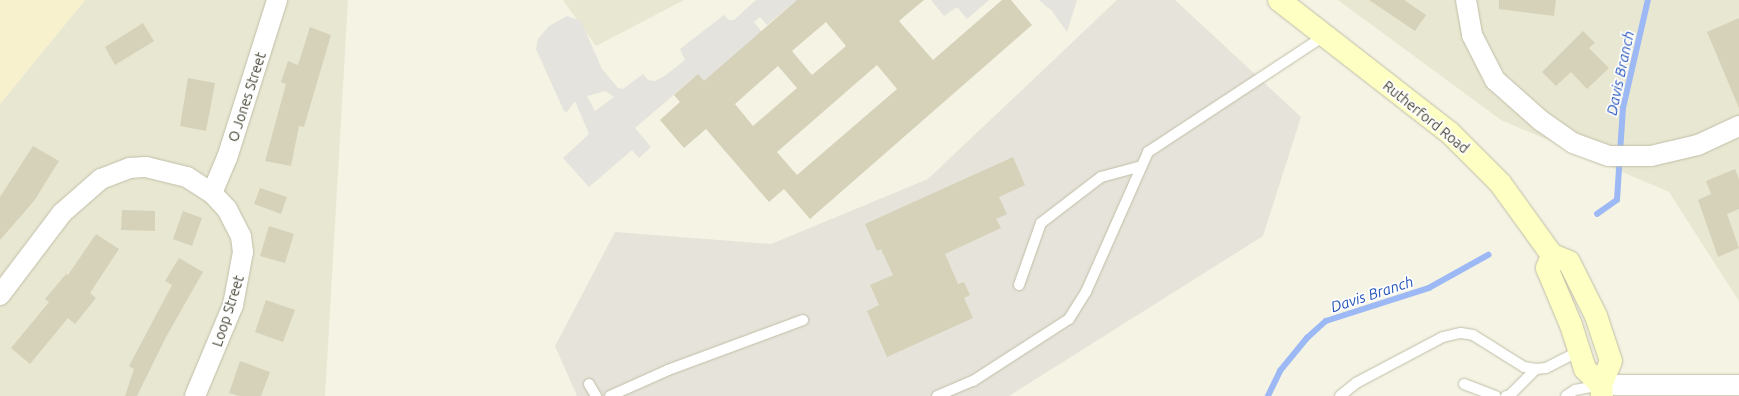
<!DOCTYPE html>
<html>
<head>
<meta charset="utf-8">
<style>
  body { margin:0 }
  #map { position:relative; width:1739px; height:396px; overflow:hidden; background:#f4f3e4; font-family:Ubuntu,sans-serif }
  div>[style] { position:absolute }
  .residential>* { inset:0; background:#e8e7d2 }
  .commercial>* { inset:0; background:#f8f1ce }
  .industrial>* { inset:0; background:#e6e3da }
  .parking>* { inset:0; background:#e4e3dd }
  .stream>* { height:5.5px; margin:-2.75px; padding:0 2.75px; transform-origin:2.75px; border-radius:2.75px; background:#9cb9f5 }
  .building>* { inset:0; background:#d6d2b9 }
  .roads { filter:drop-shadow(0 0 1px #c0bea6) drop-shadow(0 0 1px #c0bea6) }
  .lane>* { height:10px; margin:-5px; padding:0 5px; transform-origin:5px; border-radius:5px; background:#fff }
  .street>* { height:20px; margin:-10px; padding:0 10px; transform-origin:10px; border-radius:10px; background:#fff }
  .secondary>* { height:22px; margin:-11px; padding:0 11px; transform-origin:11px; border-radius:11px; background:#feffc3 }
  span { translate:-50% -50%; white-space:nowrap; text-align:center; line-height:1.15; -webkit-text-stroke:3.5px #fff; paint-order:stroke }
  .street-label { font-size:14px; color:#464434 }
  .water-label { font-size:15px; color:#2555ba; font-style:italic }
</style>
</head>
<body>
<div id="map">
  <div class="residential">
    <div style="clip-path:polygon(85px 0,348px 0,325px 396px,0 396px,0 104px)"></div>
    <div style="clip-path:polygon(563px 0,684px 0,596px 46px)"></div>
    <div style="clip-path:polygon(1338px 0,1739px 0,1739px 301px,1669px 192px,1501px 120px)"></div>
  </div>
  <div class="commercial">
    <div style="clip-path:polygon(0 0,85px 0,0 104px)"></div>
  </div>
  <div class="industrial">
    <div style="clip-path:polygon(1117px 0,1175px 0,1301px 117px,1263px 236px,1009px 396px,577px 396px,555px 346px,615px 232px,771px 244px,928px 179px)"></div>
  </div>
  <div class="parking">
    <div style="clip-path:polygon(evenodd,756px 0,797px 0,767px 25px,760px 17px,754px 22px,762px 32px,704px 82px,697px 75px,635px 128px,651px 147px,639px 158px,632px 150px,589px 187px,563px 158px,589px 134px,575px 101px,567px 112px,564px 111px,536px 49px,538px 39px,549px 26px,567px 16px,581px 21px,602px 69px,618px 88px,623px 89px,643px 74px,648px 80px,655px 81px,666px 75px,685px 60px,680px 49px,724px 15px,729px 20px,734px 20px,756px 0,605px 91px,614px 97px,595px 111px,587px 96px,605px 91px)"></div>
    <div style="clip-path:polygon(931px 0,989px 0,967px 19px,957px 7px,944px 16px)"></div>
    <div style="clip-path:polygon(1039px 0,1077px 0,1067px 32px,1052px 11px)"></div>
  </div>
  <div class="stream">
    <div style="left:1597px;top:214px;width:24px;rotate:-35deg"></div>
    <div style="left:1617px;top:200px;width:92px;rotate:-86.3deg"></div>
    <div style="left:1623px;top:108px;width:111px;rotate:-77deg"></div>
    <div style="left:1268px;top:396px;width:28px;rotate:-64deg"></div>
    <div style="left:1280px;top:371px;width:43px;rotate:-50.7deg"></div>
    <div style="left:1307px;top:338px;width:25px;rotate:-42deg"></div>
    <div style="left:1326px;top:321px;width:108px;rotate:-17.8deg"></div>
    <div style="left:1429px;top:288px;width:68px;rotate:-29.2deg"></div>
  </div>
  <div class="building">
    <div style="clip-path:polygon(evenodd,797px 0,924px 0,899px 21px,933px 60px,1002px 0,1011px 0,1032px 25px,810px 219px,784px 189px,769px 202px,706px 129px,684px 148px,660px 120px,680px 102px,674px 95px,698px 74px,704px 81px,797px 0,826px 22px,846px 46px,812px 75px,792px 51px,826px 22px,797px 0,877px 65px,897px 89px,797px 175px,777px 152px,877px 65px,797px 0,778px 66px,797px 88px,753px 126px,735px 104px,778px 66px)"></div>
    <div style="clip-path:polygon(1369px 0,1404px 0,1426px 15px,1415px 31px)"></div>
    <div style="clip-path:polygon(1499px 0,1556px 0,1554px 16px,1499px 9px)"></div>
    <div style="clip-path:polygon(1739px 18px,1739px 108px,1707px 32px)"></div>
    <div style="clip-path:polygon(143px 23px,154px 41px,115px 65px,105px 47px)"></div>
    <div style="clip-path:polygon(310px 27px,331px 35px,304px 127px,299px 126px,291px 166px,265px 161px,286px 84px,281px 82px,288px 61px,298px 65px)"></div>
    <div style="clip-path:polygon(1583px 31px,1595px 43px,1589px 48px,1609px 68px,1587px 89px,1571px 72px,1556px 86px,1542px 72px)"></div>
    <div style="clip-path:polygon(188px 78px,215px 83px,206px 131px,180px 126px)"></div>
    <div style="clip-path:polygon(33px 146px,59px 161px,34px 201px,0 240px,0 197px)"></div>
    <div style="clip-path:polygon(1013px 157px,1025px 185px,999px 197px,1007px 214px,996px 219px,1001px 228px,945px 254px,958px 284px,964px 282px,970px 295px,964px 298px,973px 318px,887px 357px,867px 311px,879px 305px,870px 285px,893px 275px,881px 249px,877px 251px,865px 224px)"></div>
    <div style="clip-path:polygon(1735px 169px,1739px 179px,1739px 209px,1727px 214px,1739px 248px,1718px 257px,1698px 200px,1711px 194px,1706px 181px)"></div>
    <div style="clip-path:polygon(260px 188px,287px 197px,281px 214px,254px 204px)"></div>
    <div style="clip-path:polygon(122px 210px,155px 211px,155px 231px,121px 230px)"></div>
    <div style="clip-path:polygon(183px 211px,202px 218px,192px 246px,173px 239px)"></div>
    <div style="clip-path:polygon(269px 226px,294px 234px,285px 263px,260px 256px)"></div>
    <div style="clip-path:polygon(96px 234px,119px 249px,90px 293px,96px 298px,75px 324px,68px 318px,30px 364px,11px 348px,49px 302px,45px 299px,66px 274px,68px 275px)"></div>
    <div style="clip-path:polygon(179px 258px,203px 272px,166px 337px,137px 396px,125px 396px,134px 369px,129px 366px,172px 285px,165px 281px)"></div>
    <div style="clip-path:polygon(266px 300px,295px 310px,283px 342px,255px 332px)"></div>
    <div style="clip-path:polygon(240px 361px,270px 372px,261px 396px,239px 396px,229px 393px)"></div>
  </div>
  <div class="roads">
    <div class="lane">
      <div style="left:1019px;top:285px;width:66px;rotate:-70.5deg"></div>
      <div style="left:1041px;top:223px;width:76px;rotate:-37.5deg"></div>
      <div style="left:1101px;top:177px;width:42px;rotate:-15deg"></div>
      <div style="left:589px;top:384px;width:14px;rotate:60deg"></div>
      <div style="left:1464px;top:384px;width:34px;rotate:21deg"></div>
      <div style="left:610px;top:396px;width:64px;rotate:-24.1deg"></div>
      <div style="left:668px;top:370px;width:144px;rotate:-20.3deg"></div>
      <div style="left:937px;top:396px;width:39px;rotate:-23deg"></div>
      <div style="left:973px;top:381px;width:114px;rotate:-32.9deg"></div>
      <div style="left:1069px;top:319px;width:32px;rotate:-58deg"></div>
      <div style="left:1086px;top:292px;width:153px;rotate:-66.1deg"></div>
      <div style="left:1148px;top:152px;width:211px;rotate:-33.4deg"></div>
      <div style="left:1340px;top:396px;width:21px;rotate:-39deg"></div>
      <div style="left:1356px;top:383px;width:98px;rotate:-27.9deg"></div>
      <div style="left:1443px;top:337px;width:18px;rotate:-13deg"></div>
      <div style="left:1461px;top:333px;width:12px;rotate:9deg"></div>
      <div style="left:1473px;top:335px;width:60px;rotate:32.1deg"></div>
      <div style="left:1524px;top:367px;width:12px;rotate:9deg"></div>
      <div style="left:1536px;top:369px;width:10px;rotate:-6deg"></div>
      <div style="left:1546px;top:368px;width:36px;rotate:-27deg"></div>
      <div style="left:1506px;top:396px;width:4px;rotate:-14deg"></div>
      <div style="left:1510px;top:395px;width:37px;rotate:-45deg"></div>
      <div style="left:1566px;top:396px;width:11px;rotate:-34deg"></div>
      <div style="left:1575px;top:390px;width:25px;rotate:-11deg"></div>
    </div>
    <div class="street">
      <div style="left:1466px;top:0;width:36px;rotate:80deg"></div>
      <div style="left:1472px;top:35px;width:51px;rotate:62.9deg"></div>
      <div style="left:1495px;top:80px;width:60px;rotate:41.6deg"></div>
      <div style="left:1540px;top:120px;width:40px;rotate:34.9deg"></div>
      <div style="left:1573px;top:143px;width:38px;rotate:20deg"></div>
      <div style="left:1609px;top:156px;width:42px"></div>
      <div style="left:1651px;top:156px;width:48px;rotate:-13.2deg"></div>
      <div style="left:1698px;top:145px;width:45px;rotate:-24.9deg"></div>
      <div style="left:212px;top:193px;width:38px;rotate:-67deg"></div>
      <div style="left:227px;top:158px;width:166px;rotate:-72.4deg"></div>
      <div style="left:0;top:295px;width:103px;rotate:-52.9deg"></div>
      <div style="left:62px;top:213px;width:52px;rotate:-41.1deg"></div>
      <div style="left:101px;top:179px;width:31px;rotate:-21deg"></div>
      <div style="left:130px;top:168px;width:16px;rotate:-4deg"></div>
      <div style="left:146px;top:167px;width:42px;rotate:13.7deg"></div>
      <div style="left:187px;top:177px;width:30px;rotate:33deg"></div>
      <div style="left:212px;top:193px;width:22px;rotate:47deg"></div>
      <div style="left:227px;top:209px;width:30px;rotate:63deg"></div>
      <div style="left:241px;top:236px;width:16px;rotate:83deg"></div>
      <div style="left:243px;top:252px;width:54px;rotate:100.7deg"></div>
      <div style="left:233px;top:305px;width:99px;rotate:112.7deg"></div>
      <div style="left:1601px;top:385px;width:138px"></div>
    </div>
    <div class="secondary">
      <div style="left:1279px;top:0;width:217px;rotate:37.9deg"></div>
      <div style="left:1450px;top:133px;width:71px;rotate:45deg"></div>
      <div style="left:1500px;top:183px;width:89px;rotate:54.2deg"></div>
      <div style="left:1552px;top:255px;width:18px;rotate:22deg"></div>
      <div style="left:1569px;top:262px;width:60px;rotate:63.4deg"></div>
      <div style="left:1596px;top:316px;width:47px;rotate:71.6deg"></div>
      <div style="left:1611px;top:361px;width:26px;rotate:113deg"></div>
      <div style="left:1601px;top:385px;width:11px;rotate:85deg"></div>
      <div style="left:1552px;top:255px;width:14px;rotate:111deg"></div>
      <div style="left:1547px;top:268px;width:62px;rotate:67.2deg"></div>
      <div style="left:1571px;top:325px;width:46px;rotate:72.3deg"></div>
      <div style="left:1585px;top:369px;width:23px;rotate:45deg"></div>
    </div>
  </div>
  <div class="street-label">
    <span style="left:247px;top:97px;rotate:-72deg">O Jones Street</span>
    <span style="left:1426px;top:117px;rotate:39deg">Rutherford Road</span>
    <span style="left:228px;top:311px;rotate:-72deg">Loop Street</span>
  </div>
  <div class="water-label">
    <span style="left:1620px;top:73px;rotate:-78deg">Davis Branch</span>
    <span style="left:1372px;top:294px;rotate:-18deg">Davis Branch</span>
  </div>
</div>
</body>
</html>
